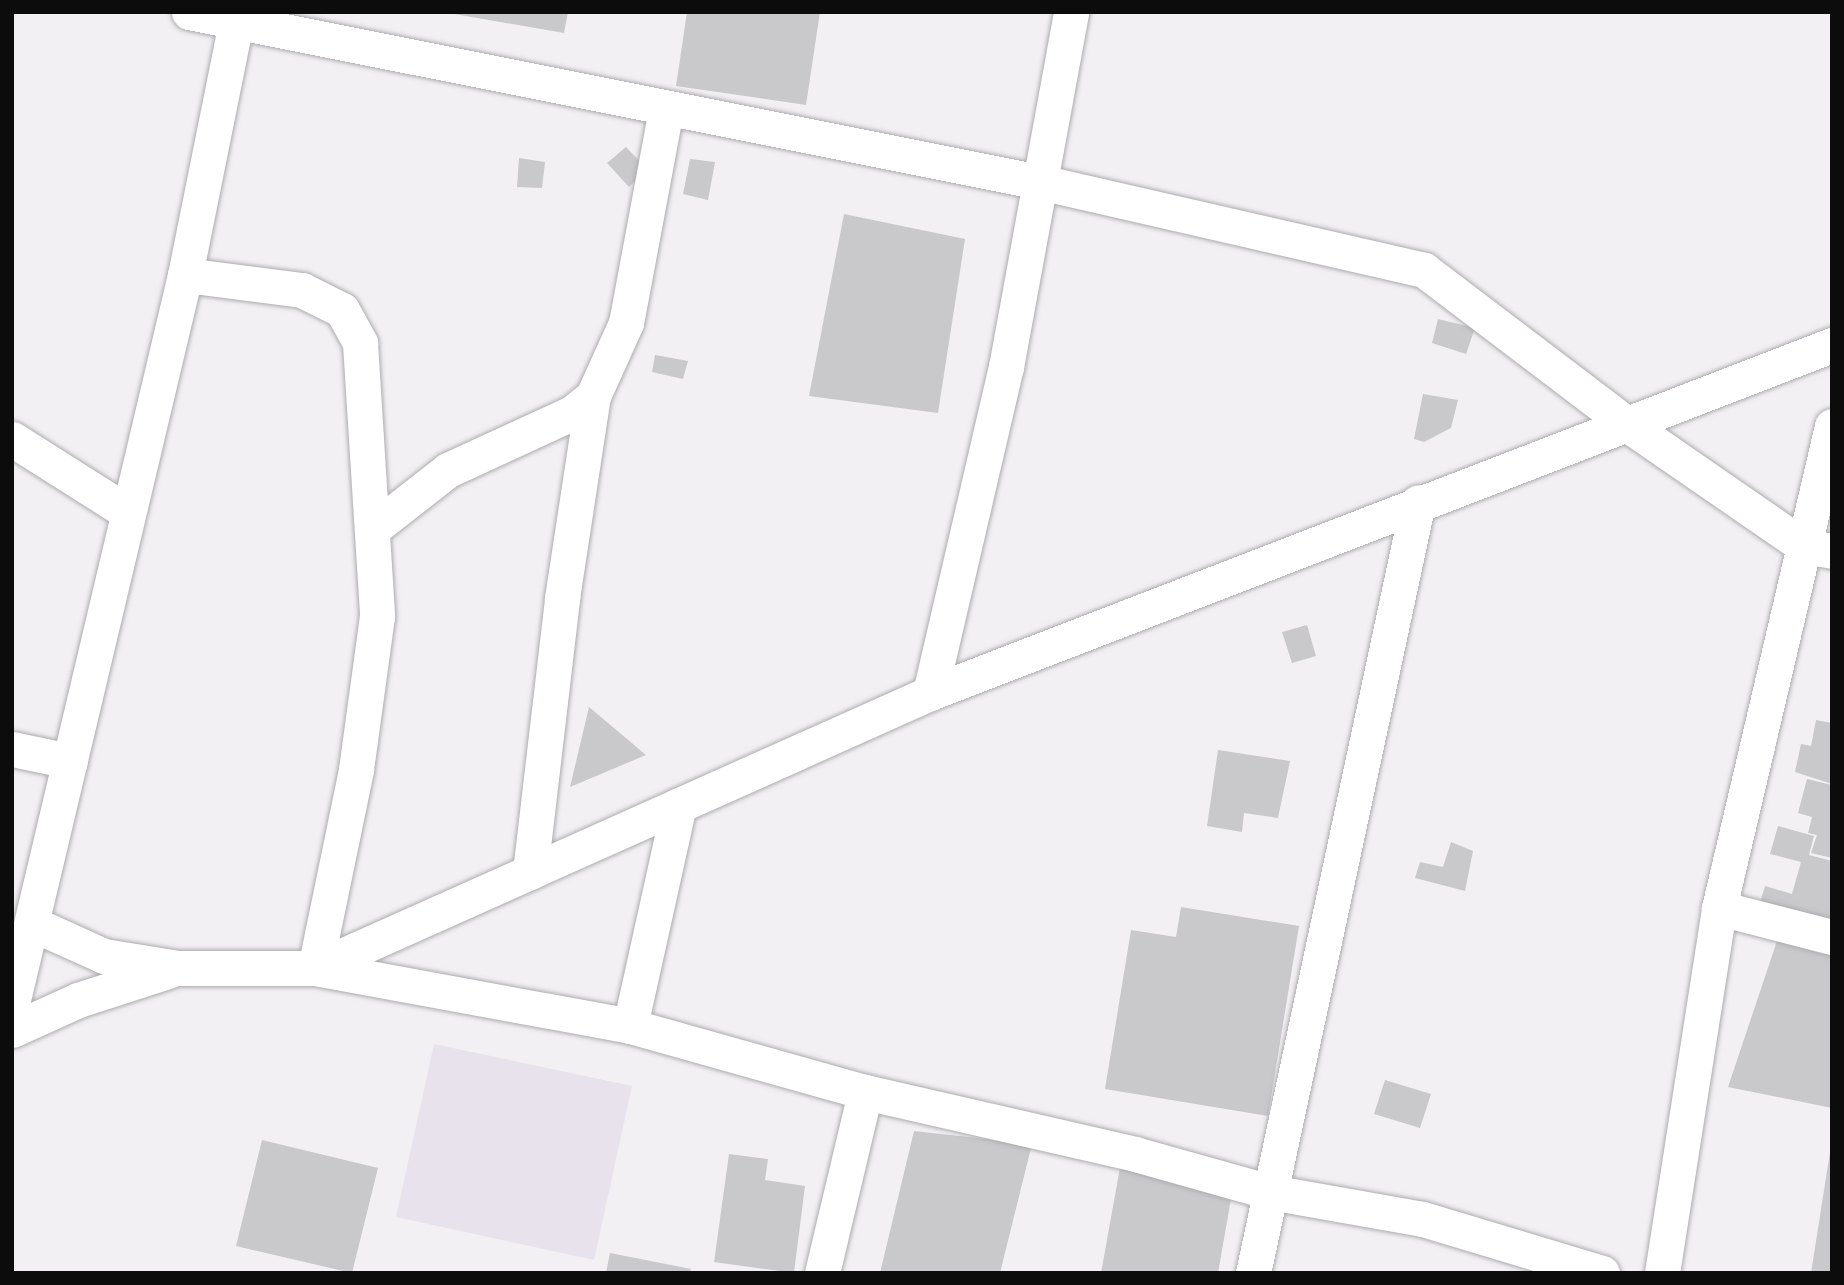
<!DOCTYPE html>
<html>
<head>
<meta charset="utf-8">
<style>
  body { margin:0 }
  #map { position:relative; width:1844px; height:1285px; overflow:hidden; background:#f2f0f3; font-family:"Space Grotesk",sans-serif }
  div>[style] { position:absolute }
  .built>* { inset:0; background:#e8e2ec }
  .building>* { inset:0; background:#c9c8cb }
  .roads { filter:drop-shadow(0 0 2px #adabae) drop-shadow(0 0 2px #adabae) }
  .minor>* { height:35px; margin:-17.5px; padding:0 17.5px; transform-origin:17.5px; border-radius:17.5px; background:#fff }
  span { translate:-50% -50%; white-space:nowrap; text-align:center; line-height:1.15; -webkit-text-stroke:5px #f2f0f3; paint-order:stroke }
  .frame { position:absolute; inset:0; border:14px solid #0c0c0d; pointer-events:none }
</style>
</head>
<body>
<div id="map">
  <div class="built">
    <div style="clip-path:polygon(434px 1044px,632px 1086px,594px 1260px,396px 1217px)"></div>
  </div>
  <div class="building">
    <div style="clip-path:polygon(443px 12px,568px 12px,564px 33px)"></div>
    <div style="clip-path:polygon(687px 12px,820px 12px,806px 105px,676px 86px)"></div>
    <div style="clip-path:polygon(626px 147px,647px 169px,629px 187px,607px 163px)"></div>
    <div style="clip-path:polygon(519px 158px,545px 162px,542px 188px,517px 187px)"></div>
    <div style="clip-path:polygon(690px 159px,715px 162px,708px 200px,683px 194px)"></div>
    <div style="clip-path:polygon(844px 214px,965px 239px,938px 413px,809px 396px)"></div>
    <div style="clip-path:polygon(1438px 319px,1475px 328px,1466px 354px,1432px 343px)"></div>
    <div style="clip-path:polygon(655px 355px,688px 361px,683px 379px,652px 372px)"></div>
    <div style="clip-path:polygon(1423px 394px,1458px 400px,1451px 428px,1424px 442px,1414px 439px)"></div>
    <div style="clip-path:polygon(1307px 625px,1316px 656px,1292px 663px,1282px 632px)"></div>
    <div style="clip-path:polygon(589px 707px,646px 755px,570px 787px)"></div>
    <div style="clip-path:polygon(1816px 720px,1832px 723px,1832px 784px,1795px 772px,1801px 744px,1811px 746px)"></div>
    <div style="clip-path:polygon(1218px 750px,1290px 761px,1278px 818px,1244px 813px,1242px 832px,1207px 826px)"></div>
    <div style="clip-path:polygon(1807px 779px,1832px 785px,1832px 858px,1811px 853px,1817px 835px,1808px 833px,1812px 817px,1798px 813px)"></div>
    <div style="clip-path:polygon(1778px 826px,1814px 836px,1809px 855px,1832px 861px,1832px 927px,1759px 906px,1765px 886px,1792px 894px,1801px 862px,1770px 854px)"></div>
    <div style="clip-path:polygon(1451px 842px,1473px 851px,1465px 891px,1415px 878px,1420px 862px,1443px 867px)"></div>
    <div style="clip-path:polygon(1181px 907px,1299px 926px,1268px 1116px,1105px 1089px,1131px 930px,1176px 937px)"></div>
    <div style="clip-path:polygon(1777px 941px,1832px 956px,1832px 1108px,1728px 1087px)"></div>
    <div style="clip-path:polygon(1385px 1080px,1431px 1094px,1420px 1128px,1374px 1114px)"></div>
    <div style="clip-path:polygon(914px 1131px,1032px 1144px,1000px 1273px,880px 1273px)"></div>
    <div style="clip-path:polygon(262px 1140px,378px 1168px,352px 1273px,236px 1246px)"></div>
    <div style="clip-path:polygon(1830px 1152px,1832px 1273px,1811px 1273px)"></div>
    <div style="clip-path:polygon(729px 1154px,768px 1159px,765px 1180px,805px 1186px,794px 1273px,714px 1262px)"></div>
    <div style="clip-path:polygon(1121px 1162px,1234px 1182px,1218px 1273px,1101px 1273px)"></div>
    <div style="clip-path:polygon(610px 1253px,691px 1269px,690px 1273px,606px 1273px)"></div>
  </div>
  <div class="roads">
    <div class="minor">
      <div style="left:189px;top:12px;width:868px;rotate:11.3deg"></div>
      <div style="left:1040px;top:182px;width:394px;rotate:12.9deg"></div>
      <div style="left:1424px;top:270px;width:251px;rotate:37.2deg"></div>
      <div style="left:1624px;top:422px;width:219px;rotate:34.6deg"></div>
      <div style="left:1804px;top:546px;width:28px;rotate:10deg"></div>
      <div style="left:185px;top:275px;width:118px;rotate:7.3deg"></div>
      <div style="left:302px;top:290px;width:45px;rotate:26.6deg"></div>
      <div style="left:342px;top:310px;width:38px;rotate:61deg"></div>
      <div style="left:360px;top:343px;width:274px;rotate:86.4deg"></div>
      <div style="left:377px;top:616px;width:155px;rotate:97.8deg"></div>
      <div style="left:356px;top:770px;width:202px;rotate:101.7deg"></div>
      <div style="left:12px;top:439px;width:135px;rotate:32.3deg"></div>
      <div style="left:375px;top:527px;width:93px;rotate:-38deg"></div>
      <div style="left:448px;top:470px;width:136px;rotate:-24.7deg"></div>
      <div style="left:572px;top:413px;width:27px;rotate:-39deg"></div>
      <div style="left:593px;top:396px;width:80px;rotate:-65.7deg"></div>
      <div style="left:626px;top:323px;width:218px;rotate:-79.4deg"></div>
      <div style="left:930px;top:693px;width:335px;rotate:-76.9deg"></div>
      <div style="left:1006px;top:367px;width:361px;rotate:-79.6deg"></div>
      <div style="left:12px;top:749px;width:59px;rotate:11.7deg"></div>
      <div style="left:530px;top:872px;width:276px;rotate:-83.3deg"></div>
      <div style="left:562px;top:598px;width:204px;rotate:-81.3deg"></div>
      <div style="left:1719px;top:908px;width:117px;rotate:14.4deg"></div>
      <div style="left:33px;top:924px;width:78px;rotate:24.3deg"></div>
      <div style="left:104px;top:956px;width:75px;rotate:9.2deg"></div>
      <div style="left:178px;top:968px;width:137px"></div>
      <div style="left:315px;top:968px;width:320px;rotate:10.4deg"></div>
      <div style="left:630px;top:1026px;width:244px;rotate:15.7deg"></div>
      <div style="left:865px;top:1092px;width:277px;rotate:12.9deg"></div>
      <div style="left:1135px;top:1154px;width:140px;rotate:15.7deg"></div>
      <div style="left:1270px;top:1192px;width:155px;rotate:10deg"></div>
      <div style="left:1423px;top:1219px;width:187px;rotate:16.8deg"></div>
      <div style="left:315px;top:968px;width:674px;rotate:-24.09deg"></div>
      <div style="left:930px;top:693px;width:967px;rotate:-21.1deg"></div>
      <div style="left:12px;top:1004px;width:749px;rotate:-76.65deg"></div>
      <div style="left:185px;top:275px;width:268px;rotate:-78.6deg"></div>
      <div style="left:630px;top:1026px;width:226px;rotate:-77.5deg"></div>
      <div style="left:12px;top:1030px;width:72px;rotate:-24.4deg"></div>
      <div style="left:78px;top:1000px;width:95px;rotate:-17.9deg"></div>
      <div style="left:822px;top:1273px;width:186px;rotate:-76.6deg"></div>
      <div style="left:1253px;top:1273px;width:788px;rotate:-77.92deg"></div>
      <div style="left:1662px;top:1273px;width:369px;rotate:-81.1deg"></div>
      <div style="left:1719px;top:908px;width:495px;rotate:-76.8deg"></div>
    </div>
  </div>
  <div class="frame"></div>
</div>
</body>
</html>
